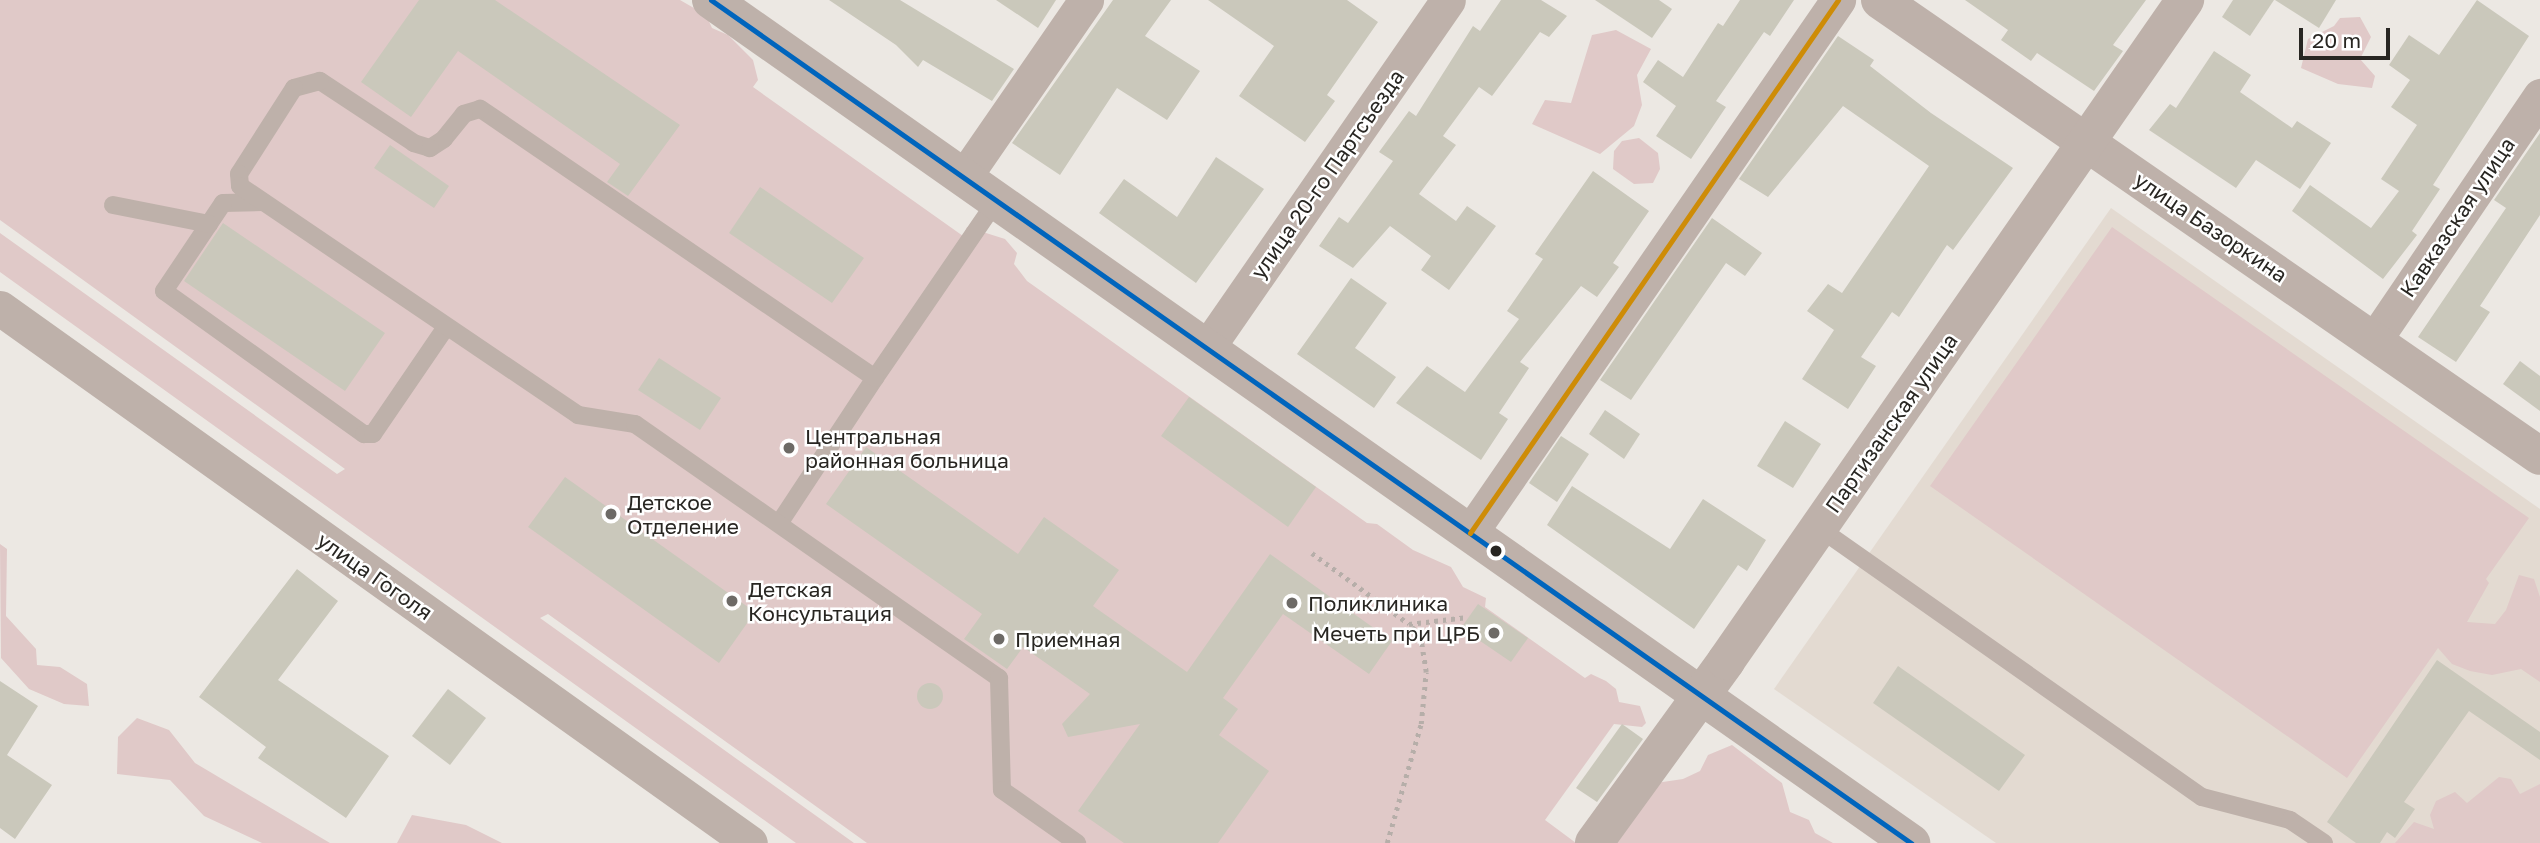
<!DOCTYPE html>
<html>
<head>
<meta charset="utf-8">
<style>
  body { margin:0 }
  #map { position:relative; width:2540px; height:843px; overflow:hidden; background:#ece8e3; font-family:"Golos Text",sans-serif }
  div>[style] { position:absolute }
  .built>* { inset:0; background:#e3dad1 }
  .green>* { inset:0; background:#e0c9c8 }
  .building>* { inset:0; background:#cac8bb }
  .round { border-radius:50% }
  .path>* { height:4.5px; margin-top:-2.25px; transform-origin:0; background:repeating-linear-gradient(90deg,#b6aea9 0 3.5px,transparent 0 8.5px) }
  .service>* { height:18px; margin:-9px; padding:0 9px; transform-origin:9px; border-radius:9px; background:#beb1aa }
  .minor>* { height:35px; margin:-17.5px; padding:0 17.5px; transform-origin:17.5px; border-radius:17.5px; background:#beb1aa }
  .tertiary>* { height:38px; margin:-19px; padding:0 19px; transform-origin:19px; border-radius:19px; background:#beb1aa }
  .bus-1>* { height:5px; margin:-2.5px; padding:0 2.5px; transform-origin:2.5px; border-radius:2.5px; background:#0065bd }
  .bus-2>* { height:5px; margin:-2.5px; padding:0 2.5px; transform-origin:2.5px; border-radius:2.5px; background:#ce8c07 }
  .dots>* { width:19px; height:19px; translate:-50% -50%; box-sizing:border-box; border:4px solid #fff; border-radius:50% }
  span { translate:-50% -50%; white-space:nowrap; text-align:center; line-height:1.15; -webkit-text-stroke:5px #fff; paint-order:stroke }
  .street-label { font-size:21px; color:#282622 }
  .poi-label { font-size:21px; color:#282622 }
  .left { translate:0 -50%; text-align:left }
  .right { translate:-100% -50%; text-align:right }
  .scale { position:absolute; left:2299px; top:28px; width:91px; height:32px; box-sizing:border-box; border:4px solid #282622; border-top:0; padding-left:9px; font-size:21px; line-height:24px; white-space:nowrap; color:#282622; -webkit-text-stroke:5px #fff; paint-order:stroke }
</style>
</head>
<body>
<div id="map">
  <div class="built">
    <div style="clip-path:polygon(2111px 208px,2540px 509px,2540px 843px,1996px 843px,1774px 689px)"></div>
  </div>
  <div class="green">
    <div style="clip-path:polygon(0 0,680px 0,706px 15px,712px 28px,728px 35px,753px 60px,758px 80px,753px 87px,963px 236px,967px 227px,1005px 239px,1017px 253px,1014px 264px,1027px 281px,1367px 523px,1377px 524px,1413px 550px,1451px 567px,1463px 587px,1486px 598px,1485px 607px,1585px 678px,1591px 674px,1606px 681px,1616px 689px,1619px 702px,1640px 706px,1646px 723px,1642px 727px,1614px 724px,1545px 820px,1576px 843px,867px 843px,548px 614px,540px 618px,854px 843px,796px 843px,0 272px,0 233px,337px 474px,345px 469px,0 220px)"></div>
    <div style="clip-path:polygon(2360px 17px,2371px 37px,2360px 59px,2375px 76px,2372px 88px,2338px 84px,2301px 68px,2308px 39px,2334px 26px,2340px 18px)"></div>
    <div style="clip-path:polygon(1616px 30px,1651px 49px,1637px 75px,1642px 105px,1634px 126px,1600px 154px,1532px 124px,1545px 100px,1571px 103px,1592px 35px)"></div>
    <div style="clip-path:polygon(1639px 138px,1658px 153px,1660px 169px,1653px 183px,1634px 184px,1613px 169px,1614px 151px,1622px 141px)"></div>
    <div style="clip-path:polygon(2112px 227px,2529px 518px,2486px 579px,2489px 583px,2467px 622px,2495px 624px,2506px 610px,2519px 575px,2534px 579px,2540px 597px,2540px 682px,2521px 669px,2492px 675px,2470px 671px,2452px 664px,2438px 648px,2347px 778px,1930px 486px)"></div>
    <div style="clip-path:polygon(0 544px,7px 549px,6px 616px,36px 649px,37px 665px,60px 667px,87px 684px,89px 706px,64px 704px,29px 689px,1px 658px)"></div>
    <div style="clip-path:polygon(137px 718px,169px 730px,195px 763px,330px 843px,262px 843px,204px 816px,170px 780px,117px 774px,118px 737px)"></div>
    <div style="clip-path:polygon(1732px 745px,1782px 783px,1790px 812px,1809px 820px,1815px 833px,1833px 843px,1599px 843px,1656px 783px,1683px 779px,1700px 771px,1708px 755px)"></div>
    <div style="clip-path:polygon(2499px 777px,2511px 779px,2520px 794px,2540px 784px,2540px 843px,2395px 843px,2414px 822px,2434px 829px,2430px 815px,2436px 801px,2455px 792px,2467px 803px)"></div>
    <div style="clip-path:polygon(412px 815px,466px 825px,502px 843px,397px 843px)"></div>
  </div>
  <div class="building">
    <div style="clip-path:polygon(419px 0,495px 0,680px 125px,628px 196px,607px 182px,620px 164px,458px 51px,411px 117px,361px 82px)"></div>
    <div style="clip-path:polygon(829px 0,900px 0,1014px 69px,992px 101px,923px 60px,918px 67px,896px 45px)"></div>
    <div style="clip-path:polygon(996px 0,1056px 0,1038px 28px)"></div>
    <div style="clip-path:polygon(1113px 0,1171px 0,1145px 36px,1200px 71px,1167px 120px,1117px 88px,1060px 175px,1012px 143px)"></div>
    <div style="clip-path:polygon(1208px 0,1347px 0,1378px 22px,1327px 95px,1335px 101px,1305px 142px,1239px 96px,1274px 46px)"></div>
    <div style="clip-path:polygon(1501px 0,1541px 0,1567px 16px,1549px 37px,1540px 32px,1492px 96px,1479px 87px,1443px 136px,1456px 145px,1419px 194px,1456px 221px,1467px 206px,1496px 226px,1449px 290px,1421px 270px,1431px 256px,1390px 226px,1353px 268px,1319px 246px,1339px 217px,1348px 223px,1393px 161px,1379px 152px,1409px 111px,1416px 116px,1473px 26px,1480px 31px)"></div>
    <div style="clip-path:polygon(1595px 0,1659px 0,1672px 9px,1652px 38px)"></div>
    <div style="clip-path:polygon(1740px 0,1794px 0,1770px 36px,1764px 32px,1716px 101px,1726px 107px,1691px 159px,1656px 136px,1676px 106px,1643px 82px,1658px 60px,1683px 77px,1718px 23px,1723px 26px)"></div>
    <div style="clip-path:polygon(1965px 0,2146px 0,2113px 45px,2123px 51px,2094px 91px,2037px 53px,2031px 61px,2001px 40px,2008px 30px)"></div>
    <div style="clip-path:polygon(2233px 0,2274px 0,2250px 36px,2222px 17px)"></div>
    <div style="clip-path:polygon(2275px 0,2336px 0,2319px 28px)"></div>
    <div style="clip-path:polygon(2477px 0,2529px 36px,2433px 185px,2440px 189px,2412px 231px,2417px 235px,2383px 279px,2292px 211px,2310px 185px,2371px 228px,2399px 191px,2381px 179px,2417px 125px,2391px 107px,2410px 80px,2389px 65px,2409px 35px,2439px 55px)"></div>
    <div style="clip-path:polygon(1838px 36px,1874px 60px,1870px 66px,1931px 113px,2013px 168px,1953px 250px,1947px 245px,1899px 317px,1892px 312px,1861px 357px,1876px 366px,1848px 409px,1802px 379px,1834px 330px,1807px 311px,1828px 284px,1842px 293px,1929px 166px,1843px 106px,1768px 197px,1739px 179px)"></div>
    <div style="clip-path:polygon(2214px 51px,2251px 75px,2240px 92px,2292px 128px,2297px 121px,2331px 143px,2300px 189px,2256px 160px,2236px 188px,2149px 130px,2170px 104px,2176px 108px)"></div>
    <div style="clip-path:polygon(2540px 133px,2540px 215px,2480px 306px,2490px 312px,2456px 362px,2418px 337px,2506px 208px,2494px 200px)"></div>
    <div style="clip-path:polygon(390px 145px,449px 186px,434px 208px,374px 168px)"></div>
    <div style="clip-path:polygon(1216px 157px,1264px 189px,1196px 283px,1099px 213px,1124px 179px,1177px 217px)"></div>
    <div style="clip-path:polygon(1593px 171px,1649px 211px,1613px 263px,1619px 267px,1597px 297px,1581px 286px,1520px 362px,1529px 368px,1499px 413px,1508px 419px,1481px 460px,1396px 403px,1427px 366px,1465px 392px,1519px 319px,1507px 311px,1543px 259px,1535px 254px)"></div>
    <div style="clip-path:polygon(760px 187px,864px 258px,832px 303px,729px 233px)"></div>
    <div style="clip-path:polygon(1712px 218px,1762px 253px,1745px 276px,1726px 263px,1631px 400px,1600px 380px)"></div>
    <div style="clip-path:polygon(223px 223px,385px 333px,345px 391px,184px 281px)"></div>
    <div style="clip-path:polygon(1351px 278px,1387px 303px,1355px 348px,1396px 377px,1374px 408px,1297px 354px)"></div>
    <div style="clip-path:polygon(659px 358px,721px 398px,700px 430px,638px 390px)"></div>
    <div style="clip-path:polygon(2520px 361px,2540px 376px,2540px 411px,2503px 384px)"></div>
    <div style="clip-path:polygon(1189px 397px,1316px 487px,1288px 527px,1161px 436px)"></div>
    <div style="clip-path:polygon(1605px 410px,1640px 434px,1624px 459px,1589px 434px)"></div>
    <div style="clip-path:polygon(1785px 421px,1821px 444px,1793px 488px,1757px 466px)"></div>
    <div style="clip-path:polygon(1561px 436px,1589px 454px,1557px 502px,1529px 483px)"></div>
    <div style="clip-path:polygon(866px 447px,1018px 554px,1044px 517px,1119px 570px,1093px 606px,1187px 672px,1270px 554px,1392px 641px,1369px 674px,1283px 614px,1223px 698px,1238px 709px,1219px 735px,1269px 771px,1218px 843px,1124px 843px,1078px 811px,1140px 724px,1068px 737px,1062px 724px,1090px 694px,1023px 647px,1007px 669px,964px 639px,982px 614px,826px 504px)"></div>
    <div style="clip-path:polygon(565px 477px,755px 612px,719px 663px,528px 527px)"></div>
    <div style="clip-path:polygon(1572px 486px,1670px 549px,1703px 499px,1766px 540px,1747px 571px,1738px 565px,1694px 629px,1547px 525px)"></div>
    <div style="clip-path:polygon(297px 569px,338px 601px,278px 680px,389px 756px,346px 818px,258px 758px,266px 747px,199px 697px)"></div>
    <div style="clip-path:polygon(1478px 604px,1528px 638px,1511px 662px,1461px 628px)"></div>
    <div style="clip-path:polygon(2437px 660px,2540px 732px,2540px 760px,2469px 711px,2404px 802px,2415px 809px,2395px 838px,2387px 832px,2380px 843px,2356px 843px,2327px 822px)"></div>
    <div style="clip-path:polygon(1898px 666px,2025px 755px,1999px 791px,1873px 703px)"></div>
    <div style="clip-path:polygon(0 681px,38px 706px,7px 755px,52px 785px,15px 839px,0 828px)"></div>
    <div class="round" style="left:917px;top:683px;width:26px;height:26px"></div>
    <div style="clip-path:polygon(448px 689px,486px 718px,450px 765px,412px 736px)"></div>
    <div style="clip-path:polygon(1622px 724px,1643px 739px,1597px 802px,1576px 788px)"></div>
  </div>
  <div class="path">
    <div style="left:1312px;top:553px;width:120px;rotate:36.2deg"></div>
    <div style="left:1409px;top:624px;width:59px;rotate:-6.8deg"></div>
    <div style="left:1387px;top:843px;width:124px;rotate:-74.1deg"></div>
    <div style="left:1421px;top:724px;width:52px;rotate:-84.5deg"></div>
    <div style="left:1426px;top:672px;width:36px;rotate:-99deg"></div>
    <div style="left:1420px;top:636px;width:16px;rotate:-133deg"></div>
  </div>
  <div class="service">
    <div style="left:263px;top:202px;width:40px;rotate:178.6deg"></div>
    <div style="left:223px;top:203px;width:106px;rotate:123.8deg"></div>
    <div style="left:164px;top:291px;width:246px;rotate:35.6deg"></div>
    <div style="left:364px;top:434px;width:9px"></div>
    <div style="left:373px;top:434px;width:130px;rotate:-55.7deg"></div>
    <div style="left:113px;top:205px;width:98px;rotate:11.2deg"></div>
    <div style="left:875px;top:378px;width:216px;rotate:-55.6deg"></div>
    <div style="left:780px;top:522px;width:173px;rotate:-56.6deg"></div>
    <div style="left:875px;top:378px;width:478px;rotate:-145.7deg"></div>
    <div style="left:480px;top:109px;width:17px;rotate:163deg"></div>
    <div style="left:464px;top:114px;width:32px;rotate:129deg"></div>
    <div style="left:444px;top:139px;width:17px;rotate:147deg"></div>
    <div style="left:430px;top:148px;width:17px;rotate:-163deg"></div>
    <div style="left:414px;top:143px;width:113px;rotate:-146.6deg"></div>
    <div style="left:320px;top:81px;width:27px;rotate:165deg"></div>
    <div style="left:294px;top:88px;width:102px;rotate:122.6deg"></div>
    <div style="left:239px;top:174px;width:12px;rotate:85deg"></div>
    <div style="left:240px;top:186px;width:408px;rotate:34.1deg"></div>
    <div style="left:578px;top:415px;width:58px;rotate:9deg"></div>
    <div style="left:635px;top:424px;width:444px;rotate:34.9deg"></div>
    <div style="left:999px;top:678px;width:112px;rotate:88.5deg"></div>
    <div style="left:1002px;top:790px;width:92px;rotate:35.2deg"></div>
    <div style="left:1819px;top:528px;width:468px;rotate:35.1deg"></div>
    <div style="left:2202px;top:797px;width:91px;rotate:14.6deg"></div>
    <div style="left:2290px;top:820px;width:41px;rotate:34.1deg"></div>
  </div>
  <div class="minor">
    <div style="left:964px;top:177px;width:215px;rotate:-55.4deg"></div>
    <div style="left:0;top:308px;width:921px;rotate:35.5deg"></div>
    <div style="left:2375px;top:339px;width:294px;rotate:-55.8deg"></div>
    <div style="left:1207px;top:348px;width:423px;rotate:-55.3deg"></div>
    <div style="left:1470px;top:533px;width:648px;rotate:-55.38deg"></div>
  </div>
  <div class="tertiary">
    <div style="left:711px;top:0;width:1467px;rotate:35.09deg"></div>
    <div style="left:1880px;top:0;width:802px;rotate:34.64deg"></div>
    <div style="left:1594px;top:843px;width:225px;rotate:-54deg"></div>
    <div style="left:1726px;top:661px;width:805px;rotate:-55.22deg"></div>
  </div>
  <div class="bus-1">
    <div style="left:711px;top:0;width:1467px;rotate:35.09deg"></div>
  </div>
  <div class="bus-2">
    <div style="left:1470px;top:533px;width:648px;rotate:-55.38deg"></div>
  </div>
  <div class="dots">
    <div style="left:789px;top:448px;background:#6d6a66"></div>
    <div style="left:611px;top:514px;background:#6d6a66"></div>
    <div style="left:1496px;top:551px;background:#282622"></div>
    <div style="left:732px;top:601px;background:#6d6a66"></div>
    <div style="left:1292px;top:603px;background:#6d6a66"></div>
    <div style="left:1494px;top:633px;background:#6d6a66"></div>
    <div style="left:999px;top:639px;background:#6d6a66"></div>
  </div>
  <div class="street-label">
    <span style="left:1327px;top:174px;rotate:-55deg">улица 20-го Партсъезда</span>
    <span style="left:2457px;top:217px;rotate:-56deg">Кавказская улица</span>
    <span style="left:2211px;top:227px;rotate:34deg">улица Базоркина</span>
    <span style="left:1891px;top:423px;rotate:-55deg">Партизанская улица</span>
    <span style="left:375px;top:576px;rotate:35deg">улица Гоголя</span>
  </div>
  <div class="poi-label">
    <span class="left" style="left:805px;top:448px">Центральная<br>районная больница</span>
    <span class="left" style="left:627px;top:514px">Детское<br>Отделение</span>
    <span class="left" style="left:748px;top:601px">Детская<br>Консультация</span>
    <span class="left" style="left:1308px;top:603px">Поликлиника</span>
    <span class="right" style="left:1480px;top:633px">Мечеть при ЦРБ</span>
    <span class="left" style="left:1015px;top:639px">Приемная</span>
  </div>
  <div class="scale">20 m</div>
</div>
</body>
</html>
